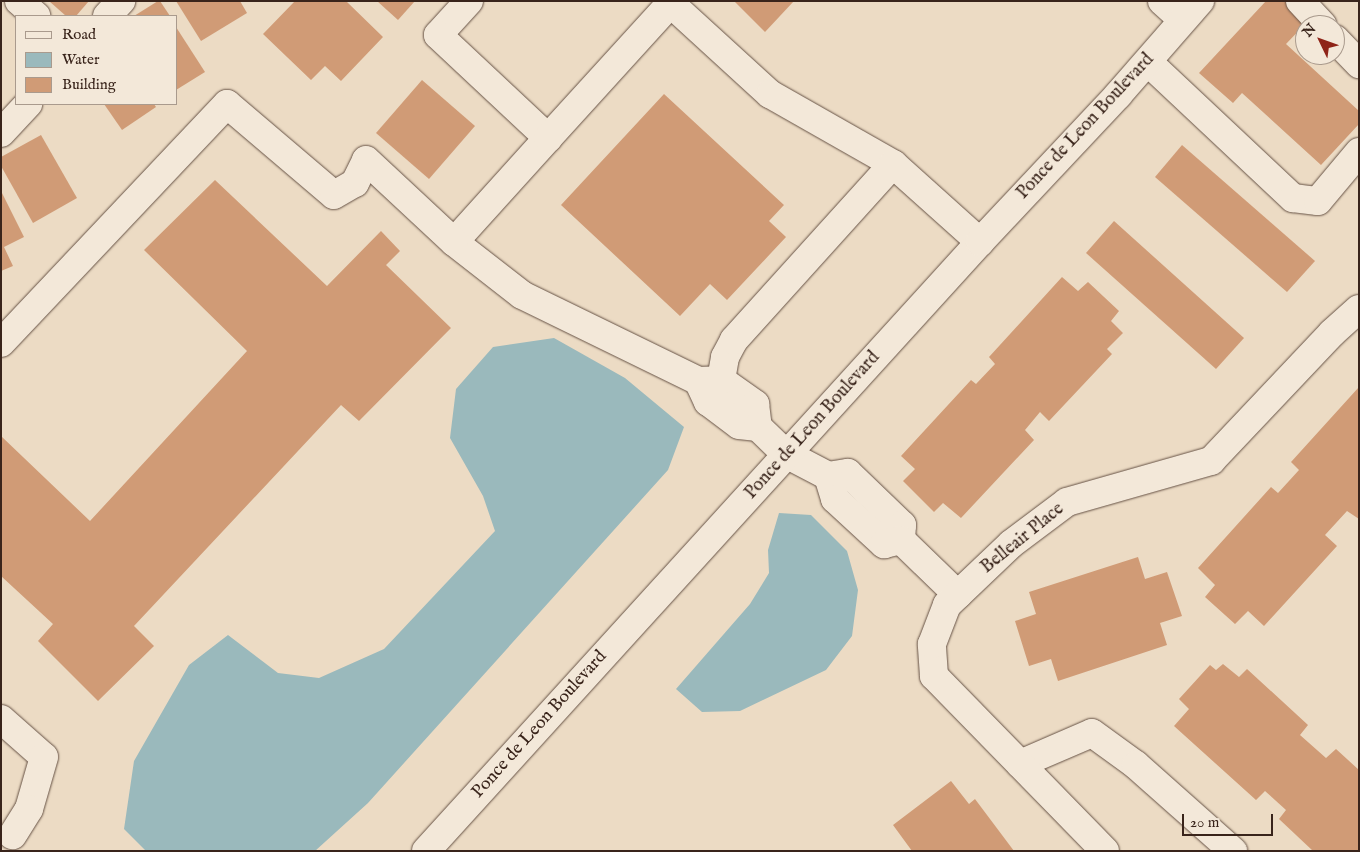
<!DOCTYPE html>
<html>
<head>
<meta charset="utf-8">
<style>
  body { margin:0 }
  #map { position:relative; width:1360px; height:852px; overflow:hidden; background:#ecdbc4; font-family:"IM FELL English",serif }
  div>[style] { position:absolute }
  .water>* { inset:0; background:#9ab9bc }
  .building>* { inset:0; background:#d09b76 }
  .roads { filter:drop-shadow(0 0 1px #665245) drop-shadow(0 0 1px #665245) }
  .minor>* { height:28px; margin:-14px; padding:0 14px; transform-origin:14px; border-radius:14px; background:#f3e8d9 }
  span { translate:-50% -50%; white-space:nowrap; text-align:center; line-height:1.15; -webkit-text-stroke:4px #f3e8d9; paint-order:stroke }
  .street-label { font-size:18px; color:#39241b }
  .frame { position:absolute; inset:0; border:2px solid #39241b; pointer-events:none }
  .legend { position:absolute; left:15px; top:15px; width:162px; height:90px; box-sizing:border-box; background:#f3e8d9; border:1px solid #a99a8d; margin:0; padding:6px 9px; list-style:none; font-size:15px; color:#39241b }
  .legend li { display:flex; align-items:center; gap:10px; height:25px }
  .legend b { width:25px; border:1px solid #a99a8d }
  .north { position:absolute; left:1295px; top:15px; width:50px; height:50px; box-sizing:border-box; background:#f3e8d9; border:1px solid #a99a8d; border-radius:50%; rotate:312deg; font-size:14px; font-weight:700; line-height:20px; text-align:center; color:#39241b }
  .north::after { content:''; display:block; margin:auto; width:18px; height:22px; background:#8f2418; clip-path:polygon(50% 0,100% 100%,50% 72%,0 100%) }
  .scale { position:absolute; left:1182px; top:814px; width:91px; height:22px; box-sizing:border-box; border:2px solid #39241b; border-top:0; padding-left:6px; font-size:15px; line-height:18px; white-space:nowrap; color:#39241b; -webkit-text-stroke:4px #f3e8d9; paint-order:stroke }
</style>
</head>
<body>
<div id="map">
  <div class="water">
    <div style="clip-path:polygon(554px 338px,625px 378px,684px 427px,668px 470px,368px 803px,315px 851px,146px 851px,124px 829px,134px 761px,189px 665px,228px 635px,278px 673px,319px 678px,384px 649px,495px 531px,483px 496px,450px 438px,456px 389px,493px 347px)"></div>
    <div style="clip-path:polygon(779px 513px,811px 515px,847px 551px,858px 590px,852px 636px,826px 670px,740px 711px,702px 712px,676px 689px,750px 604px,769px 573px,768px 550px)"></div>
  </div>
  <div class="building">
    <div style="clip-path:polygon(49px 1px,89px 1px,76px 16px,66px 16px)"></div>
    <div style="clip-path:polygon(160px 1px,170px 16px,134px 16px,158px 1px)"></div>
    <div style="clip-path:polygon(176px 1px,240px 1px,247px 13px,201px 41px)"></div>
    <div style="clip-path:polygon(295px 1px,346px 1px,383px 37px,341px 81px,325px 66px,311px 80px,263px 34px)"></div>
    <div style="clip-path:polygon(377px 1px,415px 1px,398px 20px)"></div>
    <div style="clip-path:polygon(734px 1px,794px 1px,765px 32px)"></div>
    <div style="clip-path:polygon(1266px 1px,1286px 1px,1308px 21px,1286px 44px,1359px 111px,1359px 124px,1321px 165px,1242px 93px,1233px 103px,1199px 73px)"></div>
    <div style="clip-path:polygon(176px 27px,205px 72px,176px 90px)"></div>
    <div style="clip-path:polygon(422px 80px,475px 126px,429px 179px,376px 133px)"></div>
    <div style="clip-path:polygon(664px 94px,784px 205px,769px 221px,786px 237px,727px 300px,710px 284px,680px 316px,561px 205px)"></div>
    <div style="clip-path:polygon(104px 104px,154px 104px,156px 107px,122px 130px)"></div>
    <div style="clip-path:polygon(41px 135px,77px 198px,33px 223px,1px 166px,1px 157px)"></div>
    <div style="clip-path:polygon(1182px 145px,1315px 261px,1287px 292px,1155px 177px)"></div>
    <div style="clip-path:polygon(215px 180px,327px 286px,381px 231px,400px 251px,386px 265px,451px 328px,359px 421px,341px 405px,134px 626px,154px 646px,98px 701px,38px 641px,53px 624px,1px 576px,1px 436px,90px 521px,247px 351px,144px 250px)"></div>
    <div style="clip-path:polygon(1px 191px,24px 237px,4px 247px,13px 266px,1px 271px)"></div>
    <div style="clip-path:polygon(1114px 221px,1244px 338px,1216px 369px,1086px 253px)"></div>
    <div style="clip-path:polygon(1062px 277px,1078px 291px,1088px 282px,1119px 311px,1111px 321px,1123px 333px,1107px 349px,1112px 354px,1049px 421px,1040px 412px,1025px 430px,1034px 440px,961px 518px,943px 503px,934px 512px,903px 481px,915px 469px,901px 456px,971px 380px,976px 384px,995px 364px,989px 357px)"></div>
    <div style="clip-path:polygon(1359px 387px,1359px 519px,1347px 511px,1325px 535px,1337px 546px,1264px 626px,1248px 611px,1235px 624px,1205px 597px,1215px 585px,1198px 568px,1271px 487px,1278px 493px,1299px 470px,1291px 462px)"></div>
    <div style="clip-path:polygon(1138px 557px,1145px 579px,1167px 572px,1182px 616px,1160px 623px,1167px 645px,1058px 681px,1051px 659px,1029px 666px,1015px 621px,1036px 614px,1029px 592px)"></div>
    <div style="clip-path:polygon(1223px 664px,1239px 677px,1247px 669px,1308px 725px,1300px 735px,1326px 758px,1336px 749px,1359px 770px,1359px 851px,1313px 851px,1279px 819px,1286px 810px,1265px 791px,1256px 800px,1174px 726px,1189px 709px,1179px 699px,1210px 665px,1216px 670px)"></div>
    <div style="clip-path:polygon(951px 781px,969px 804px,975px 799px,1014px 851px,912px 851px,893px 825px)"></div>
  </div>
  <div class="roads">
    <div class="minor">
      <div style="left:19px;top:1px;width:23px;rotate:41deg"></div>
      <div style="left:469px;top:1px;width:46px;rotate:132.4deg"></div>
      <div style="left:438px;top:35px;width:151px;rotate:43.1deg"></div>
      <div style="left:548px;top:138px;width:140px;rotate:132.1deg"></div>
      <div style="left:454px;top:242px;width:86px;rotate:37.9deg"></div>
      <div style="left:522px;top:295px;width:196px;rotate:26deg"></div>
      <div style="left:698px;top:381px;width:23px;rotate:-2deg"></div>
      <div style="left:721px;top:380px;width:42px;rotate:35.2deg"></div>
      <div style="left:755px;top:404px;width:23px;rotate:83deg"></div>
      <div style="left:758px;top:427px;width:19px;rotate:-174deg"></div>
      <div style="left:739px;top:425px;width:39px;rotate:-143deg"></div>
      <div style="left:708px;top:402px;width:23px;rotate:-115deg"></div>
      <div style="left:668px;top:1px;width:138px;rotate:42.4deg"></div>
      <div style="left:770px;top:94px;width:142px;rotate:29.6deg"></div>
      <div style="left:893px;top:164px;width:117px;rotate:41.9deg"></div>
      <div style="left:1162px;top:1px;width:28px;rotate:42deg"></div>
      <div style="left:1300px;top:1px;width:33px;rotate:47deg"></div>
      <div style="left:107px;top:16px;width:21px;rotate:-47deg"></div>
      <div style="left:1335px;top:39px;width:35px;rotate:46deg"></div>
      <div style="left:1148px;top:62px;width:199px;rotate:43.2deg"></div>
      <div style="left:1293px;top:198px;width:25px;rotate:7deg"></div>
      <div style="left:1318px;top:201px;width:64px;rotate:-50.1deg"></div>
      <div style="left:1px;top:133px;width:40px;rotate:-47deg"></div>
      <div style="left:548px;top:138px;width:181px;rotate:-47.7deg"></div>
      <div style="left:1px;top:343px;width:329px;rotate:-46.6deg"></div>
      <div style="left:227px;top:104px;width:140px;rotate:40.4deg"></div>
      <div style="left:334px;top:195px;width:24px;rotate:-30deg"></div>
      <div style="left:355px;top:183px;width:25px;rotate:-64deg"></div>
      <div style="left:366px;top:160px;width:120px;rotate:43deg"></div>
      <div style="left:721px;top:380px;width:23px;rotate:-80deg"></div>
      <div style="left:725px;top:357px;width:19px;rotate:-62deg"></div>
      <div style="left:734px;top:340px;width:237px;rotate:-47.9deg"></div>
      <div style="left:758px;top:427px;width:39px;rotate:44deg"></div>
      <div style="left:786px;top:454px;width:47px;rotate:27.6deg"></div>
      <div style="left:828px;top:476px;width:20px;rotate:-9deg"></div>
      <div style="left:848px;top:473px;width:75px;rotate:43.9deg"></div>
      <div style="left:902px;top:525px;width:15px;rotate:94deg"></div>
      <div style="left:901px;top:540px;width:79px;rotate:44deg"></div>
      <div style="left:828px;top:476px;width:24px;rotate:73deg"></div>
      <div style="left:835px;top:499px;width:67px;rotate:42.6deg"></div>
      <div style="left:884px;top:544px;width:17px;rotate:-13deg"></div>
      <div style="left:1px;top:719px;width:57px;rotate:41.5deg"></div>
      <div style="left:44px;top:757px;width:54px;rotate:106.1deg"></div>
      <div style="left:29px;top:809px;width:31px;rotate:122deg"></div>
      <div style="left:1020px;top:764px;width:78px;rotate:-23.3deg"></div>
      <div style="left:1092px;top:733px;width:54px;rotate:36deg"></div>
      <div style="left:1136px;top:765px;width:130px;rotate:41.6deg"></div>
      <div style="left:426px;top:851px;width:823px;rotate:-47.71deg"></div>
      <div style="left:980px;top:242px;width:202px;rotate:-46.8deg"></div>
      <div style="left:1118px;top:95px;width:125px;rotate:-48.9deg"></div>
      <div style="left:1105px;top:851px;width:245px;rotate:-134.3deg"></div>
      <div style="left:934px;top:676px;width:32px;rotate:-94deg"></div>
      <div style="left:932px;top:644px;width:42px;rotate:-69deg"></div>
      <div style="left:947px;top:605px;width:88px;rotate:-43.6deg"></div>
      <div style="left:1011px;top:544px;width:70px;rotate:-36.9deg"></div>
      <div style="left:1067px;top:502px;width:150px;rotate:-15.9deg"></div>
      <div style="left:1211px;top:461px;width:176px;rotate:-46.6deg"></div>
      <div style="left:1332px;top:333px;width:36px;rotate:-42deg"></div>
    </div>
  </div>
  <div class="street-label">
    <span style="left:1086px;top:127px;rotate:-47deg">Ponce de Leon Boulevard</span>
    <span style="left:813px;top:426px;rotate:-48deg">Ponce de Leon Boulevard</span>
    <span style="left:1023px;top:539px;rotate:-39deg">Belleair Place</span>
    <span style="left:540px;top:725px;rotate:-48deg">Ponce de Leon Boulevard</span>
  </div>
  <div class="frame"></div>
  <ul class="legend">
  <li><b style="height:6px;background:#f3e8d9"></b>Road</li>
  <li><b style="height:14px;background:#9ab9bc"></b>Water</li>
  <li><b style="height:14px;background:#d09b76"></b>Building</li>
  </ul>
  <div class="north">N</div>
  <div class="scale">20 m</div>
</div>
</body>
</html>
